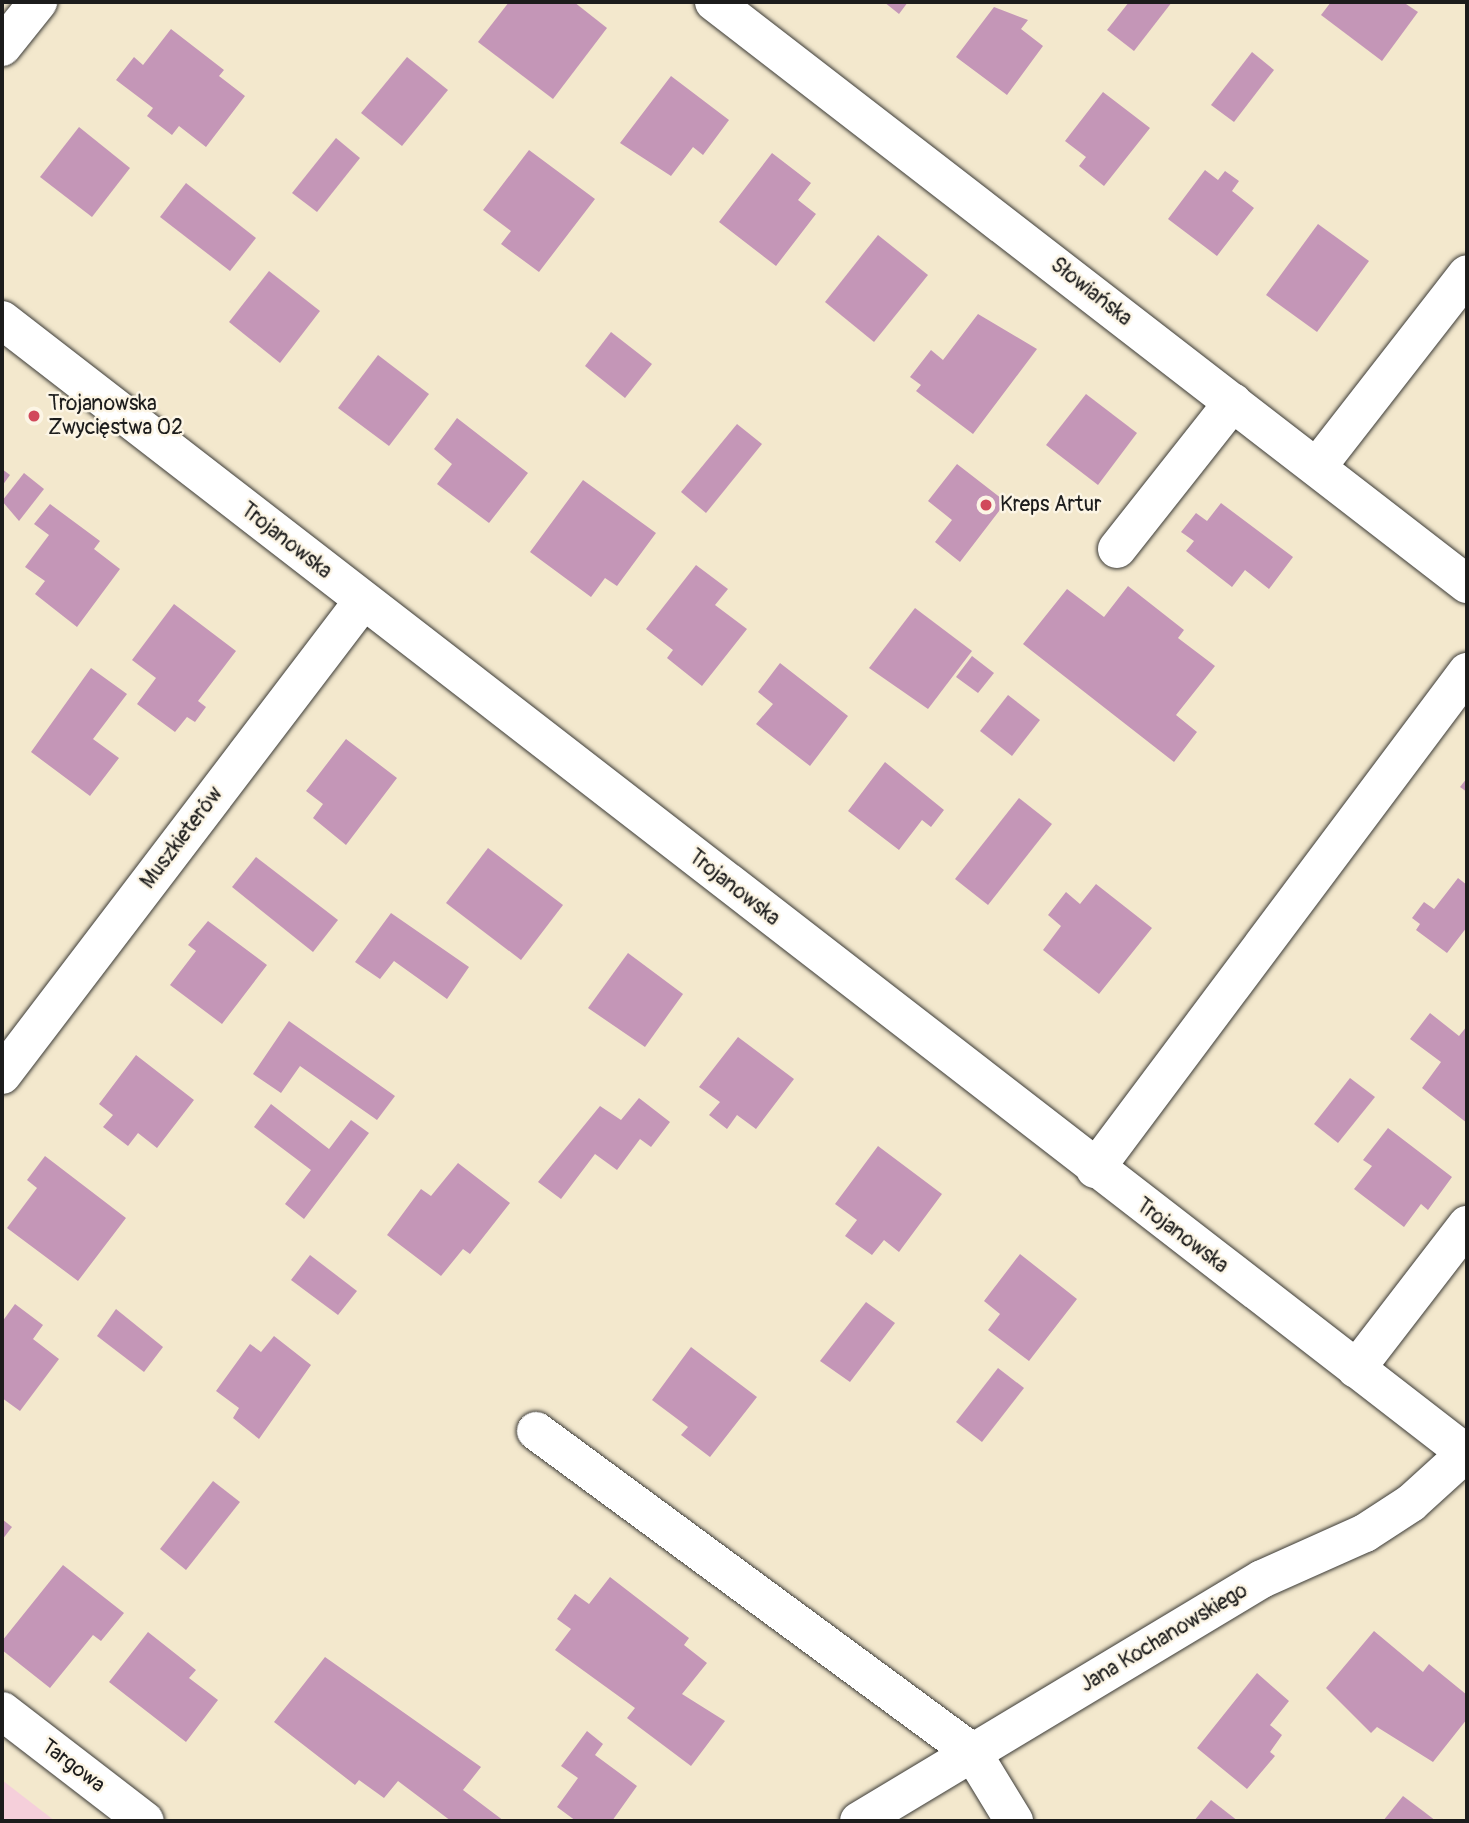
<!DOCTYPE html>
<html>
<head>
<meta charset="utf-8">
<style>
  body { margin:0 }
  #map { position:relative; width:1469px; height:1823px; overflow:hidden; background:#f3e8cd; font-family:Pangolin,sans-serif }
  div>[style] { position:absolute }
  .built>* { inset:0; background:#f5cfda }
  .building>* { inset:0; background:#c496b7 }
  .roads { filter:drop-shadow(0 0 2px #3c3b37) drop-shadow(0 0 2px #3c3b37) }
  .minor>* { height:38px; margin:-19px; padding:0 19px; transform-origin:19px; border-radius:19px; background:#fff }
  .dots>* { width:19px; height:19px; translate:-50% -50%; box-sizing:border-box; border:4px solid #fcf5e5; border-radius:50% }
  span { translate:-50% -50%; white-space:nowrap; text-align:center; line-height:1.15; -webkit-text-stroke:5px #fcf5e5; paint-order:stroke }
  .street-label { font-size:21px; color:#1c1c1c }
  .poi-label { font-size:21px; color:#1c1c1c }
  .left { translate:0 -50%; text-align:left }
  .frame { position:absolute; inset:0; border:4px solid #1c1c1c; pointer-events:none }
</style>
</head>
<body>
<div id="map">
  <div class="built">
    <div style="clip-path:polygon(2px 1780px,55px 1821px,2px 1821px)"></div>
  </div>
  <div class="building">
    <div style="clip-path:polygon(509px 2px,574px 2px,607px 28px,553px 99px,478px 42px)"></div>
    <div style="clip-path:polygon(884px 2px,908px 2px,899px 14px)"></div>
    <div style="clip-path:polygon(1129px 2px,1172px 2px,1134px 51px,1107px 30px)"></div>
    <div style="clip-path:polygon(1331px 2px,1403px 2px,1418px 12px,1382px 61px,1321px 15px)"></div>
    <div style="clip-path:polygon(994px 7px,1028px 20px,1021px 29px,1043px 46px,1007px 95px,956px 57px)"></div>
    <div style="clip-path:polygon(171px 29px,224px 70px,219px 76px,245px 96px,206px 147px,179px 126px,172px 135px,147px 116px,153px 108px,116px 80px,134px 57px,143px 65px)"></div>
    <div style="clip-path:polygon(1252px 52px,1274px 70px,1234px 122px,1211px 105px)"></div>
    <div style="clip-path:polygon(407px 57px,448px 90px,402px 146px,361px 113px)"></div>
    <div style="clip-path:polygon(671px 76px,729px 120px,703px 155px,693px 147px,671px 176px,620px 143px)"></div>
    <div style="clip-path:polygon(1103px 92px,1150px 128px,1104px 186px,1079px 166px,1086px 157px,1065px 141px)"></div>
    <div style="clip-path:polygon(79px 127px,130px 168px,92px 217px,40px 177px)"></div>
    <div style="clip-path:polygon(336px 138px,360px 158px,317px 212px,292px 193px)"></div>
    <div style="clip-path:polygon(529px 150px,595px 199px,539px 272px,501px 244px,511px 231px,483px 210px)"></div>
    <div style="clip-path:polygon(772px 153px,811px 183px,798px 200px,816px 214px,776px 266px,719px 222px)"></div>
    <div style="clip-path:polygon(1205px 170px,1218px 180px,1225px 171px,1239px 181px,1232px 191px,1254px 208px,1217px 256px,1168px 219px)"></div>
    <div style="clip-path:polygon(186px 183px,256px 238px,230px 271px,160px 217px)"></div>
    <div style="clip-path:polygon(1318px 224px,1369px 261px,1317px 332px,1266px 295px)"></div>
    <div style="clip-path:polygon(878px 235px,928px 275px,874px 342px,825px 302px)"></div>
    <div style="clip-path:polygon(269px 271px,320px 311px,280px 363px,229px 322px)"></div>
    <div style="clip-path:polygon(978px 314px,1037px 349px,973px 434px,916px 391px,921px 385px,910px 377px,931px 350px,943px 360px)"></div>
    <div style="clip-path:polygon(611px 332px,652px 364px,625px 398px,585px 366px)"></div>
    <div style="clip-path:polygon(378px 355px,429px 394px,389px 446px,338px 408px)"></div>
    <div style="clip-path:polygon(1086px 394px,1137px 433px,1098px 485px,1046px 445px)"></div>
    <div style="clip-path:polygon(457px 418px,528px 473px,489px 523px,437px 484px,452px 464px,434px 449px)"></div>
    <div style="clip-path:polygon(737px 424px,762px 444px,706px 513px,681px 492px)"></div>
    <div style="clip-path:polygon(957px 464px,1006px 502px,960px 562px,935px 542px,952px 520px,928px 501px)"></div>
    <div style="clip-path:polygon(2px 469px,10px 475px,2px 486px)"></div>
    <div style="clip-path:polygon(24px 473px,44px 489px,19px 521px,2px 501px)"></div>
    <div style="clip-path:polygon(583px 480px,656px 533px,617px 586px,605px 578px,591px 597px,530px 552px)"></div>
    <div style="clip-path:polygon(1221px 503px,1293px 557px,1269px 589px,1245px 570px,1232px 587px,1186px 551px,1194px 541px,1181px 532px,1196px 513px,1207px 521px)"></div>
    <div style="clip-path:polygon(50px 504px,100px 541px,94px 549px,120px 569px,77px 627px,35px 594px,45px 581px,25px 567px,49px 535px,34px 524px)"></div>
    <div style="clip-path:polygon(696px 565px,728px 589px,715px 605px,747px 629px,702px 686px,667px 658px,673px 650px,646px 629px)"></div>
    <div style="clip-path:polygon(1128px 586px,1184px 630px,1178px 638px,1215px 666px,1176px 715px,1197px 732px,1174px 762px,1023px 644px,1067px 589px,1104px 617px)"></div>
    <div style="clip-path:polygon(174px 604px,236px 651px,198px 701px,206px 707px,195px 722px,187px 717px,175px 732px,137px 704px,156px 678px,132px 660px)"></div>
    <div style="clip-path:polygon(915px 608px,972px 651px,928px 709px,869px 668px)"></div>
    <div style="clip-path:polygon(972px 656px,994px 673px,978px 693px,956px 677px)"></div>
    <div style="clip-path:polygon(780px 663px,848px 716px,810px 766px,756px 724px,773px 704px,758px 692px)"></div>
    <div style="clip-path:polygon(91px 668px,127px 694px,93px 739px,119px 758px,90px 796px,31px 752px)"></div>
    <div style="clip-path:polygon(1008px 695px,1040px 720px,1012px 756px,980px 731px)"></div>
    <div style="clip-path:polygon(346px 739px,397px 778px,346px 845px,313px 818px,323px 804px,306px 791px)"></div>
    <div style="clip-path:polygon(885px 762px,944px 810px,931px 827px,922px 820px,899px 850px,848px 811px)"></div>
    <div style="clip-path:polygon(1467px 778px,1467px 792px,1460px 787px)"></div>
    <div style="clip-path:polygon(1019px 798px,1052px 824px,988px 905px,955px 879px)"></div>
    <div style="clip-path:polygon(488px 848px,563px 905px,521px 960px,446px 903px)"></div>
    <div style="clip-path:polygon(256px 857px,338px 920px,313px 952px,232px 887px)"></div>
    <div style="clip-path:polygon(1458px 878px,1467px 885px,1467px 927px,1447px 953px,1416px 930px,1420px 924px,1412px 918px,1424px 902px,1434px 909px)"></div>
    <div style="clip-path:polygon(1096px 884px,1152px 928px,1099px 994px,1043px 950px,1061px 926px,1048px 915px,1066px 892px,1080px 904px)"></div>
    <div style="clip-path:polygon(391px 913px,469px 967px,447px 999px,394px 961px,380px 979px,355px 962px)"></div>
    <div style="clip-path:polygon(208px 921px,267px 965px,222px 1024px,170px 985px,196px 951px,188px 945px)"></div>
    <div style="clip-path:polygon(628px 953px,683px 994px,645px 1047px,588px 1008px)"></div>
    <div style="clip-path:polygon(1430px 1013px,1459px 1036px,1467px 1026px,1467px 1123px,1422px 1088px,1441px 1062px,1410px 1039px)"></div>
    <div style="clip-path:polygon(289px 1021px,395px 1096px,377px 1120px,300px 1066px,281px 1093px,253px 1074px)"></div>
    <div style="clip-path:polygon(738px 1037px,794px 1079px,756px 1129px,737px 1115px,727px 1129px,709px 1115px,720px 1102px,699px 1087px)"></div>
    <div style="clip-path:polygon(136px 1055px,194px 1100px,157px 1148px,138px 1133px,128px 1146px,103px 1127px,113px 1115px,99px 1104px)"></div>
    <div style="clip-path:polygon(1350px 1078px,1375px 1097px,1338px 1143px,1314px 1124px)"></div>
    <div style="clip-path:polygon(639px 1098px,670px 1122px,651px 1147px,640px 1139px,617px 1170px,595px 1154px,561px 1199px,538px 1182px,600px 1106px,621px 1120px)"></div>
    <div style="clip-path:polygon(271px 1104px,329px 1149px,351px 1120px,369px 1133px,304px 1219px,285px 1204px,311px 1170px,254px 1127px)"></div>
    <div style="clip-path:polygon(1388px 1128px,1452px 1177px,1428px 1210px,1421px 1204px,1404px 1227px,1354px 1189px,1372px 1166px,1363px 1160px)"></div>
    <div style="clip-path:polygon(878px 1146px,942px 1194px,899px 1252px,884px 1240px,872px 1255px,845px 1236px,857px 1220px,835px 1204px)"></div>
    <div style="clip-path:polygon(45px 1156px,126px 1218px,78px 1281px,7px 1228px,37px 1188px,27px 1180px)"></div>
    <div style="clip-path:polygon(458px 1163px,510px 1203px,470px 1254px,463px 1249px,441px 1276px,387px 1235px,421px 1189px,431px 1196px)"></div>
    <div style="clip-path:polygon(1020px 1254px,1077px 1299px,1029px 1361px,988px 1330px,1000px 1314px,984px 1301px)"></div>
    <div style="clip-path:polygon(310px 1255px,357px 1291px,338px 1315px,291px 1280px)"></div>
    <div style="clip-path:polygon(866px 1302px,895px 1323px,850px 1382px,820px 1361px)"></div>
    <div style="clip-path:polygon(15px 1304px,43px 1325px,33px 1339px,59px 1359px,20px 1411px,2px 1398px,2px 1322px)"></div>
    <div style="clip-path:polygon(116px 1309px,163px 1347px,144px 1372px,97px 1336px)"></div>
    <div style="clip-path:polygon(274px 1336px,311px 1365px,259px 1439px,233px 1418px,239px 1408px,216px 1391px,250px 1344px,261px 1352px)"></div>
    <div style="clip-path:polygon(691px 1347px,757px 1397px,710px 1457px,681px 1435px,688px 1427px,652px 1400px)"></div>
    <div style="clip-path:polygon(998px 1368px,1024px 1388px,982px 1442px,956px 1422px)"></div>
    <div style="clip-path:polygon(213px 1481px,240px 1502px,186px 1570px,160px 1549px)"></div>
    <div style="clip-path:polygon(2px 1519px,12px 1527px,2px 1540px)"></div>
    <div style="clip-path:polygon(63px 1565px,124px 1613px,101px 1641px,93px 1635px,50px 1688px,2px 1650px,2px 1641px)"></div>
    <div style="clip-path:polygon(610px 1577px,689px 1638px,684px 1645px,707px 1663px,682px 1694px,725px 1721px,691px 1766px,627px 1718px,635px 1708px,555px 1650px,571px 1629px,557px 1619px,575px 1594px,589px 1604px)"></div>
    <div style="clip-path:polygon(1374px 1631px,1423px 1672px,1429px 1664px,1467px 1695px,1467px 1719px,1433px 1762px,1377px 1727px,1371px 1733px,1326px 1688px)"></div>
    <div style="clip-path:polygon(148px 1632px,196px 1670px,189px 1678px,218px 1700px,186px 1742px,109px 1682px)"></div>
    <div style="clip-path:polygon(325px 1657px,481px 1767px,463px 1790px,504px 1821px,451px 1821px,398px 1781px,384px 1798px,359px 1780px,355px 1785px,274px 1722px)"></div>
    <div style="clip-path:polygon(1257px 1673px,1289px 1701px,1270px 1725px,1282px 1735px,1270px 1752px,1275px 1756px,1247px 1789px,1197px 1748px)"></div>
    <div style="clip-path:polygon(587px 1731px,603px 1744px,595px 1755px,637px 1786px,612px 1821px,576px 1821px,557px 1807px,578px 1778px,561px 1766px)"></div>
    <div style="clip-path:polygon(1403px 1796px,1423px 1811px,1436px 1821px,1383px 1821px)"></div>
    <div style="clip-path:polygon(1211px 1800px,1238px 1821px,1194px 1821px)"></div>
  </div>
  <div class="roads">
    <div class="minor">
      <div style="left:714px;top:2px;width:952px;rotate:37.7deg"></div>
      <div style="left:2px;top:47px;width:58px;rotate:-51.3deg"></div>
      <div style="left:2px;top:320px;width:1853px;rotate:37.74deg"></div>
      <div style="left:1317px;top:467px;width:244px;rotate:-52.1deg"></div>
      <div style="left:1117px;top:549px;width:187px;rotate:-51.7deg"></div>
      <div style="left:2px;top:1075px;width:596px;rotate:-52.71deg"></div>
      <div style="left:1095px;top:1169px;width:621px;rotate:-53.19deg"></div>
      <div style="left:1356px;top:1369px;width:182px;rotate:-52.4deg"></div>
      <div style="left:536px;top:1431px;width:541px;rotate:36.36deg"></div>
      <div style="left:972px;top:1752px;width:81px;rotate:58.7deg"></div>
      <div style="left:2px;top:1711px;width:180px;rotate:37.6deg"></div>
      <div style="left:859px;top:1821px;width:470px;rotate:-31deg"></div>
      <div style="left:1262px;top:1579px;width:113px;rotate:-24.1deg"></div>
      <div style="left:1365px;top:1533px;width:55px;rotate:-33.1deg"></div>
      <div style="left:1411px;top:1503px;width:74px;rotate:-42.3deg"></div>
    </div>
  </div>
  <div class="dots">
    <div style="left:34px;top:416px;background:#d1495b"></div>
    <div style="left:986px;top:505px;background:#d1495b"></div>
  </div>
  <div class="street-label">
    <span style="left:1091px;top:292px;rotate:38deg">Słowiańska</span>
    <span style="left:286px;top:541px;rotate:38deg">Trojanowska</span>
    <span style="left:182px;top:838px;rotate:-53deg">Muszkieterów</span>
    <span style="left:734px;top:888px;rotate:38deg">Trojanowska</span>
    <span style="left:1182px;top:1236px;rotate:37deg">Trojanowska</span>
    <span style="left:1164px;top:1638px;rotate:-31deg">Jana Kochanowskiego</span>
    <span style="left:73px;top:1766px;rotate:37deg">Targowa</span>
  </div>
  <div class="poi-label">
    <span class="left" style="left:48px;top:416px">Trojanowska<br>Zwycięstwa 02</span>
    <span class="left" style="left:1000px;top:505px">Kreps Artur</span>
  </div>
  <div class="frame"></div>
</div>
</body>
</html>
